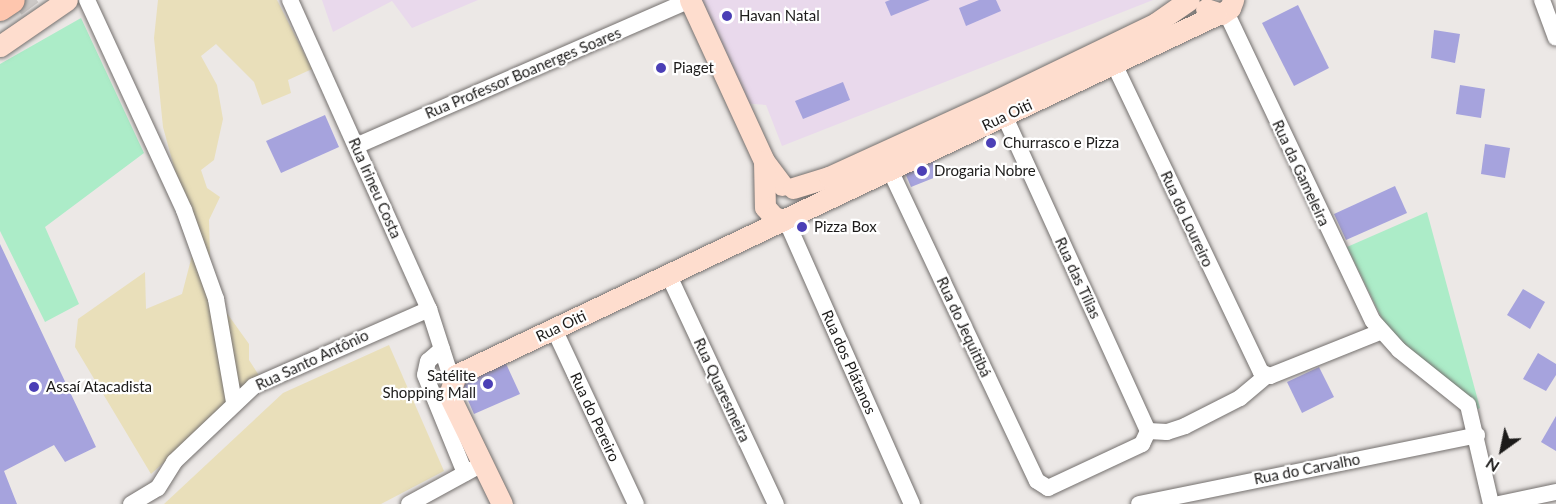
<!DOCTYPE html>
<html>
<head>
<meta charset="utf-8">
<style>
  body { margin:0 }
  #map { position:relative; width:1556px; height:504px; overflow:hidden; background:#ece8e6; font-family:Lato,sans-serif }
  div>[style] { position:absolute }
  .commercial>* { inset:0; background:#e9d9ec }
  .green>* { inset:0; background:#acecc8 }
  .sand>* { inset:0; background:#e9dfba }
  .building>* { inset:0; background:#a6a3dd }
  .major-tunnel>* { height:21px; margin-top:-10.5px; transform-origin:0; background:repeating-linear-gradient(90deg,#cdc9c7 0 21px,transparent 0 31px) }
  .roads { filter:drop-shadow(0 0 2px #74706e) drop-shadow(0 0 2px #74706e) }
  .minor>* { height:16px; margin:-8px; padding:0 8px; transform-origin:8px; border-radius:8px; background:#fff }
  .major>* { height:21px; margin:-10.5px; padding:0 10.5px; transform-origin:10.5px; border-radius:10.5px; background:#feddce }
  .highway>* { height:26px; margin:-13px; padding:0 13px; transform-origin:13px; border-radius:13px; background:#fec6ae }
  .dots>* { width:16px; height:16px; translate:-50% -50%; box-sizing:border-box; border:3px solid #fff; border-radius:50% }
  span { translate:-50% -50%; white-space:nowrap; text-align:center; line-height:1.15; -webkit-text-stroke:4.5px #fff; paint-order:stroke }
  .poi-label { font-size:15px; color:#1c1b1a }
  .left { translate:0 -50%; text-align:left }
  .right { translate:-100% -50%; text-align:right }
  .street-label { font-size:15px; color:#1c1b1a }
  .north { position:absolute; left:1472px; top:420px; width:60px; height:60px; -webkit-text-stroke:4px #fff; paint-order:stroke; rotate:213deg; font-size:16px; font-weight:700; line-height:24px; text-align:center; color:#1c1b1a }
  .north::after { content:''; display:block; margin:auto; width:21px; height:27px; background:#1c1b1a; clip-path:polygon(50% 0,100% 100%,50% 72%,0 100%) }
</style>
</head>
<body>
<div id="map">
  <div class="commercial">
    <div style="clip-path:polygon(322px 0,478px 0,412px 28px,392px 1px,333px 32px)"></div>
    <div style="clip-path:polygon(696px 0,1153px 0,782px 146px,766px 105px,742px 103px)"></div>
  </div>
  <div class="green">
    <div style="clip-path:polygon(81px 18px,144px 153px,45px 227px,79px 304px,45px 322px,0 231px,0 64px)"></div>
    <div style="clip-path:polygon(1427px 212px,1480px 408px,1475px 410px,1385px 325px,1347px 247px)"></div>
  </div>
  <div class="sand">
    <div style="clip-path:polygon(158px 0,277px 0,312px 69px,288px 80px,291px 93px,262px 105px,254px 82px,216px 44px,201px 56px,217px 85px,223px 119px,214px 160px,201px 170px,207px 188px,220px 197px,209px 220px,211px 291px,249px 344px,249px 360px,260px 377px,151px 474px,75px 347px,78px 319px,145px 272px,146px 309px,182px 294px,195px 244px,163px 127px,154px 38px)"></div>
    <div style="clip-path:polygon(389px 345px,444px 471px,381px 504px,164px 504px,283px 393px)"></div>
  </div>
  <div class="building">
    <div style="clip-path:polygon(890px 0,930px 0,891px 16px,885px 2px)"></div>
    <div style="clip-path:polygon(979px 0,996px 0,1001px 11px,966px 26px,959px 8px)"></div>
    <div style="clip-path:polygon(1298px 5px,1329px 68px,1294px 86px,1262px 23px)"></div>
    <div style="clip-path:polygon(1434px 30px,1460px 34px,1455px 63px,1431px 58px)"></div>
    <div style="clip-path:polygon(843px 82px,850px 100px,803px 119px,795px 101px)"></div>
    <div style="clip-path:polygon(1460px 85px,1485px 89px,1481px 118px,1456px 114px)"></div>
    <div style="clip-path:polygon(325px 115px,339px 147px,281px 173px,266px 141px)"></div>
    <div style="clip-path:polygon(1485px 144px,1510px 148px,1505px 178px,1481px 174px)"></div>
    <div style="clip-path:polygon(932px 156px,941px 175px,911px 187px,903px 168px)"></div>
    <div style="clip-path:polygon(1395px 186px,1407px 213px,1346px 240px,1334px 214px)"></div>
    <div style="clip-path:polygon(0 244px,96px 447px,65px 462px,54px 445px,4px 471px,17px 504px,0 504px)"></div>
    <div style="clip-path:polygon(1523px 289px,1545px 302px,1530px 329px,1507px 315px)"></div>
    <div style="clip-path:polygon(1538px 353px,1556px 364px,1556px 375px,1546px 391px,1523px 379px)"></div>
    <div style="clip-path:polygon(502px 355px,520px 394px,474px 414px,457px 375px)"></div>
    <div style="clip-path:polygon(1319px 367px,1334px 397px,1302px 413px,1287px 382px)"></div>
    <div style="clip-path:polygon(1556px 416px,1556px 451px,1541px 442px)"></div>
  </div>
  <div class="major-tunnel">
    <div style="left:24px;top:0;width:10px;rotate:53deg"></div>
  </div>
  <div class="roads">
    <div class="minor">
      <div style="left:87px;top:0;width:231px;rotate:65.2deg"></div>
      <div style="left:184px;top:210px;width:95px;rotate:70.2deg"></div>
      <div style="left:216px;top:299px;width:105px;rotate:80.1deg"></div>
      <div style="left:290px;top:0;width:339px;rotate:65.8deg"></div>
      <div style="left:429px;top:309px;width:75px;rotate:72.1deg"></div>
      <div style="left:1542px;top:0;width:40px;rotate:69.8deg"></div>
      <div style="left:1226px;top:12px;width:342px;rotate:64.6deg"></div>
      <div style="left:1373px;top:321px;width:39px;rotate:48deg"></div>
      <div style="left:1399px;top:350px;width:88px;rotate:38.6deg"></div>
      <div style="left:1468px;top:405px;width:102px;rotate:76.9deg"></div>
      <div style="left:1114px;top:64px;width:341px;rotate:64.5deg"></div>
      <div style="left:1261px;top:372px;width:10px;rotate:24deg"></div>
      <div style="left:1270px;top:376px;width:118px;rotate:-21.8deg"></div>
      <div style="left:356px;top:146px;width:365px;rotate:-23.6deg"></div>
      <div style="left:889px;top:168px;width:346px;rotate:64.7deg"></div>
      <div style="left:1037px;top:481px;width:13px;rotate:32deg"></div>
      <div style="left:1048px;top:488px;width:104px;rotate:-25.1deg"></div>
      <div style="left:1142px;top:444px;width:14px;rotate:-65deg"></div>
      <div style="left:1148px;top:431px;width:345px;rotate:-114.5deg"></div>
      <div style="left:786px;top:220px;width:311px;rotate:66.1deg"></div>
      <div style="left:669px;top:276px;width:252px;rotate:64.9deg"></div>
      <div style="left:554px;top:329px;width:193px;rotate:64.9deg"></div>
      <div style="left:442px;top:349px;width:18px;rotate:139deg"></div>
      <div style="left:428px;top:361px;width:14px;rotate:102deg"></div>
      <div style="left:425px;top:375px;width:106px;rotate:67.8deg"></div>
      <div style="left:1148px;top:431px;width:19px;rotate:3deg"></div>
      <div style="left:1167px;top:432px;width:19px;rotate:-18deg"></div>
      <div style="left:1185px;top:426px;width:62px;rotate:-27deg"></div>
      <div style="left:1240px;top:398px;width:34px;rotate:-40deg"></div>
      <div style="left:131px;top:504px;width:31px;rotate:-31deg"></div>
      <div style="left:158px;top:488px;width:31px;rotate:-58deg"></div>
      <div style="left:174px;top:462px;width:110px;rotate:-43.5deg"></div>
      <div style="left:254px;top:386px;width:191px;rotate:-23.7deg"></div>
      <div style="left:409px;top:504px;width:73px;rotate:-28.7deg"></div>
      <div style="left:1139px;top:504px;width:345px;rotate:-11.5deg"></div>
      <div style="left:1499px;top:504px;width:58px;rotate:-11.9deg"></div>
    </div>
    <div class="major">
      <div style="left:690px;top:0;width:177px;rotate:65.3deg"></div>
      <div style="left:764px;top:161px;width:30px;rotate:53deg"></div>
      <div style="left:1206px;top:9px;width:16px;rotate:18deg"></div>
      <div style="left:1221px;top:14px;width:11px;rotate:-34deg"></div>
      <div style="left:1230px;top:8px;width:9px;rotate:-69deg"></div>
      <div style="left:0;top:46px;width:81px;rotate:-34.5deg"></div>
      <div style="left:764px;top:161px;width:46px;rotate:88.8deg"></div>
      <div style="left:765px;top:207px;width:13px;rotate:48deg"></div>
      <div style="left:774px;top:217px;width:10px;rotate:17deg"></div>
      <div style="left:793px;top:188px;width:38px;rotate:-17deg"></div>
      <div style="left:829px;top:177px;width:183px;rotate:-24.6deg"></div>
      <div style="left:995px;top:101px;width:179px;rotate:-25.8deg"></div>
      <div style="left:1156px;top:23px;width:40px;rotate:-34.9deg"></div>
      <div style="left:502px;top:504px;width:121px;rotate:-115.9deg"></div>
      <div style="left:449px;top:395px;width:21px;rotate:-71deg"></div>
      <div style="left:456px;top:375px;width:841px;rotate:-25.35deg"></div>
    </div>
    <div class="highway">
      <div style="left:0;top:8px;width:14px;rotate:-34deg"></div>
    </div>
  </div>
  <div class="dots">
    <div style="left:727px;top:16px;background:#4b3fb6"></div>
    <div style="left:661px;top:68px;background:#4b3fb6"></div>
    <div style="left:991px;top:143px;background:#4b3fb6"></div>
    <div style="left:922px;top:171px;background:#4b3fb6"></div>
    <div style="left:802px;top:227px;background:#4b3fb6"></div>
    <div style="left:488px;top:384px;background:#4b3fb6"></div>
    <div style="left:34px;top:387px;background:#4b3fb6"></div>
  </div>
  <div class="poi-label">
    <span class="left" style="left:739px;top:16px">Havan Natal</span>
    <span class="left" style="left:673px;top:68px">Piaget</span>
    <span class="left" style="left:1003px;top:143px">Churrasco e Pizza</span>
    <span class="left" style="left:934px;top:171px">Drogaria Nobre</span>
    <span class="left" style="left:814px;top:227px">Pizza Box</span>
    <span class="right" style="left:476px;top:384px">Satélite<br>Shopping Mall</span>
    <span class="left" style="left:46px;top:387px">Assaí Atacadista</span>
  </div>
  <div class="street-label">
    <span style="left:523px;top:73px;rotate:-23deg">Rua Professor Boanerges Soares</span>
    <span style="left:1007px;top:115px;rotate:-25deg">Rua Oiti</span>
    <span style="left:1301px;top:173px;rotate:65deg">Rua da Gameleira</span>
    <span style="left:375px;top:188px;rotate:66deg">Rua Irineu Costa</span>
    <span style="left:1187px;top:219px;rotate:65deg">Rua do Loureiro</span>
    <span style="left:1078px;top:278px;rotate:65deg">Rua das Tílias</span>
    <span style="left:561px;top:326px;rotate:-25deg">Rua Oiti</span>
    <span style="left:964px;top:327px;rotate:65deg">Rua do Jequitibá</span>
    <span style="left:312px;top:360px;rotate:-25deg">Rua Santo Antônio</span>
    <span style="left:849px;top:362px;rotate:66deg">Rua dos Plátanos</span>
    <span style="left:722px;top:390px;rotate:65deg">Rua Quaresmeira</span>
    <span style="left:595px;top:417px;rotate:65deg">Rua do Pereiro</span>
    <span style="left:1307px;top:469px;rotate:-11deg">Rua do Carvalho</span>
  </div>
  <div class="north">N</div>
</div>
</body>
</html>
